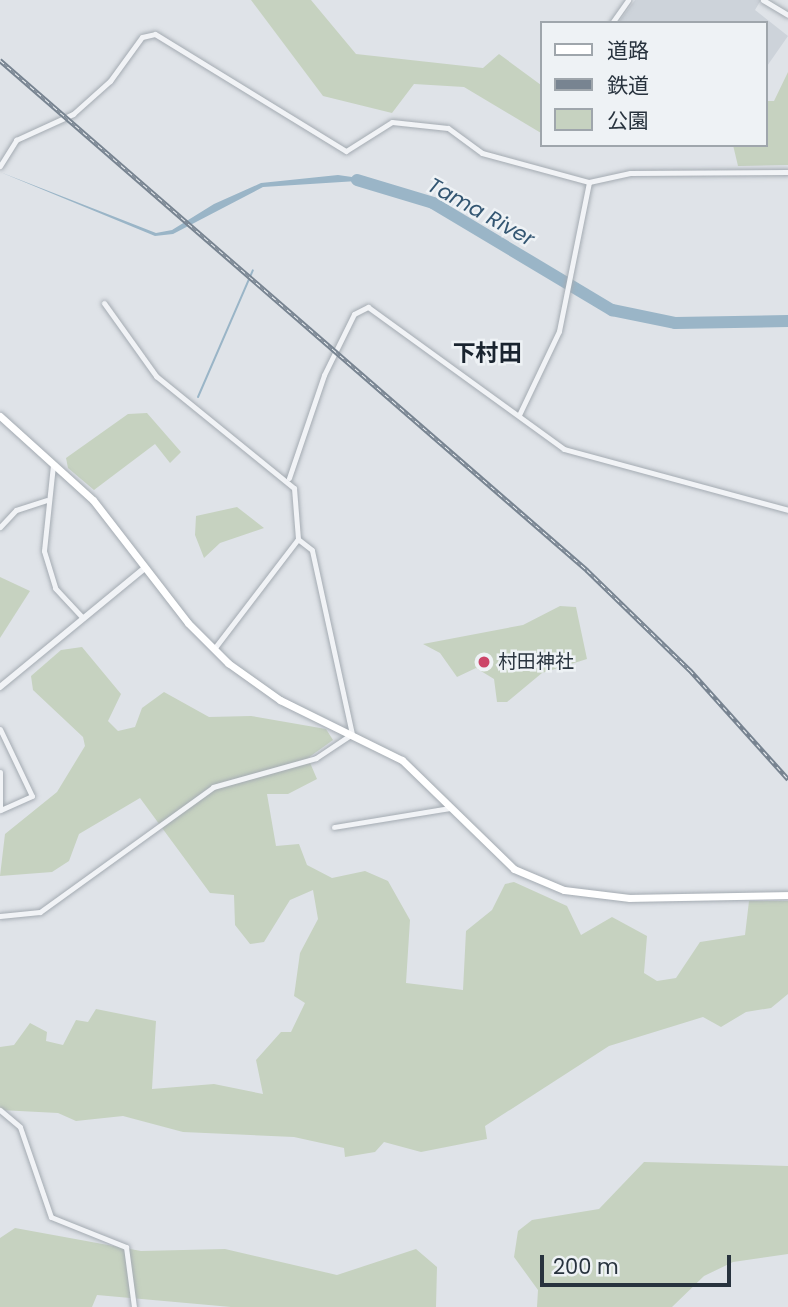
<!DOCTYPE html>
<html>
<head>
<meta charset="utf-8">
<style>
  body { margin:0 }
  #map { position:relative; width:788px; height:1307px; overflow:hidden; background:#dfe3e8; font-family:Poppins,"Noto Sans JP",sans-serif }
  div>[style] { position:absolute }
  .built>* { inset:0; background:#cdd3da }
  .green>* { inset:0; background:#c6d2c0 }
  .water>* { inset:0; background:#9ab5c7 }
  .stream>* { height:2px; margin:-1px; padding:0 1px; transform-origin:1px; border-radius:1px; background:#9ab5c7 }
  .river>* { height:12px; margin:-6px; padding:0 6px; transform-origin:6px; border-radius:6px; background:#9ab5c7 }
  .roads { filter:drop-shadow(0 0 2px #a4abb2) drop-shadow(0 0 2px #a4abb2) }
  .minor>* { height:5px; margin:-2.5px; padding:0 2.5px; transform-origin:2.5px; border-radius:2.5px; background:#f1f3f6 }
  .tertiary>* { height:6px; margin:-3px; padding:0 3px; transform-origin:3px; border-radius:3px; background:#f1f3f6 }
  .secondary>* { height:7px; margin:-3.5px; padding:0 3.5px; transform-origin:3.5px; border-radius:3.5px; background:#fff }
  .rail>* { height:4.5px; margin-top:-2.25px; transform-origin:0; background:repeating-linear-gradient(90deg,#eef2f5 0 5px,#788491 0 10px); box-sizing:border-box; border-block:2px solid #788491 }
  .dots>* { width:19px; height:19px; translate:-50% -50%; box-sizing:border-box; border:4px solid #eef2f5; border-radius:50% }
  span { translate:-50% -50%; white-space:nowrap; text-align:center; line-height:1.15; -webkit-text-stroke:5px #eef2f5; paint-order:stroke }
  .poi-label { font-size:19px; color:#28333e }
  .left { translate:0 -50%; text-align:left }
  .water-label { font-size:21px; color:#335672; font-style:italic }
  .quarter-label { font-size:23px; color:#1a242f; font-weight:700 }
  .legend { position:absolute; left:540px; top:21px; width:228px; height:126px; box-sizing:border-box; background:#eef2f5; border:2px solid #9fa6ac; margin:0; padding:9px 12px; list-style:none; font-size:21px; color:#28333e }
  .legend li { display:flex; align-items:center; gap:14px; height:35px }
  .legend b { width:35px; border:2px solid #9fa6ac }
  .scale { position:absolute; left:540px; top:1255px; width:191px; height:32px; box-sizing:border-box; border:4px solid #28333e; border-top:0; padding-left:9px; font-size:21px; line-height:24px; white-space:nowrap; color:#28333e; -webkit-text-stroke:5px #eef2f5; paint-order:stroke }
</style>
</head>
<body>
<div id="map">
  <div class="built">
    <div style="clip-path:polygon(635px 0,761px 0,755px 10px,788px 36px,765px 69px,765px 23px,618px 23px)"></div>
  </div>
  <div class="green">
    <div style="clip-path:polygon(251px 0,311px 0,356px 54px,483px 68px,499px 54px,541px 85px,541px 133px,464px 87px,414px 84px,392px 113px,323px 96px)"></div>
    <div style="clip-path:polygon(788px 72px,788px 165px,738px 166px,733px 145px,765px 145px,765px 101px,774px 101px)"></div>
    <div style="clip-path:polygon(147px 413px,181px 452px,170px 463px,155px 444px,94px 490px,68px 468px,66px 458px,128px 414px)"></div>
    <div style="clip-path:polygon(237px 507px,264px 528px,220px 543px,204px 558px,195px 535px,196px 516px)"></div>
    <div style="clip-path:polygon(0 577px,30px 591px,0 638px)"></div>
    <div style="clip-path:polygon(560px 606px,576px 607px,587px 659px,542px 673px,507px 702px,497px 702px,494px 679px,476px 668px,457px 677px,440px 653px,423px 644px,523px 625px)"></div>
    <div style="clip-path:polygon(82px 647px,121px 694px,108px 721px,118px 731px,135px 727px,142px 708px,164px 692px,209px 717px,251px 716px,326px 729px,333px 740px,308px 758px,317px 779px,288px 794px,267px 794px,276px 846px,299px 844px,307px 865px,332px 878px,365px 871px,388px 881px,410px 920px,406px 983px,463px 990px,466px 931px,492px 910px,505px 884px,514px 882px,567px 906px,581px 935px,612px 917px,647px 936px,644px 973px,657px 981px,676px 978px,700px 942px,745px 935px,749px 901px,788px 901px,788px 994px,771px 1008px,746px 1012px,721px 1027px,703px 1017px,609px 1046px,485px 1126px,487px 1139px,421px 1152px,384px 1142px,375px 1152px,345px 1157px,344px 1148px,294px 1137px,183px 1132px,123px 1116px,76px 1121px,58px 1113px,0 1110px,0 1047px,14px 1045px,30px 1023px,47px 1032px,46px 1041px,63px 1045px,76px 1020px,88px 1022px,96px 1009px,156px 1021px,152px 1089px,214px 1084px,263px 1094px,256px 1060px,281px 1032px,291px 1032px,305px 1003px,294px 996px,300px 953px,318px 919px,313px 890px,290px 900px,264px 942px,250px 944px,235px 925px,234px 895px,210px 893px,140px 798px,79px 834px,69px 861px,52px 872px,0 876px,5px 834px,57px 792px,85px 746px,83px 737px,33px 690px,31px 676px,61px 650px)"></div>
    <div style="clip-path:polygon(644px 1162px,788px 1166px,788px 1254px,733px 1262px,704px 1276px,672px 1307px,537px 1307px,538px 1290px,514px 1257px,518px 1231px,532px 1220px,599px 1209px)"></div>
    <div style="clip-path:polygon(15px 1228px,141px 1251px,225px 1249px,337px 1275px,416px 1249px,437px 1267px,436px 1307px,231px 1307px,97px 1295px,92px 1307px,0 1307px,0 1238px)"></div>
  </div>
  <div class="water">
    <div style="clip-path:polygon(0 172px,156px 233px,172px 230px,214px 204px,261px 183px,338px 175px,373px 180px,263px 187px,173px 234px,155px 236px)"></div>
  </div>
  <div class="stream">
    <div style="left:198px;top:397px;width:138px;rotate:-66.6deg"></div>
  </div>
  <div class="river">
    <div style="left:357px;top:180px;width:79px;rotate:16.8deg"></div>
    <div style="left:433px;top:203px;width:209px;rotate:30.9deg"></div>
    <div style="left:612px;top:310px;width:64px;rotate:11.7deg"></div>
    <div style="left:675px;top:323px;width:113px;rotate:-1deg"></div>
  </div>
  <div class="roads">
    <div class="minor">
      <div style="left:763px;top:0;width:29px;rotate:31deg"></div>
      <div style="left:612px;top:23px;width:28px;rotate:-55deg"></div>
      <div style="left:0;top:166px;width:31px;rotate:-58deg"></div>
      <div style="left:16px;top:140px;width:63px;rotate:-24.5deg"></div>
      <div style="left:73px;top:114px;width:50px;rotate:-41.7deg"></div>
      <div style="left:110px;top:81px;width:54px;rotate:-54deg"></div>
      <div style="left:142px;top:37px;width:13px;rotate:-13deg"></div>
      <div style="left:155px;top:34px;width:224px;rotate:31.5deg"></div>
      <div style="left:346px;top:151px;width:54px;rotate:-32.2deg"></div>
      <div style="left:392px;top:122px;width:56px;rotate:6.1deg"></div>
      <div style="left:448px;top:128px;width:42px;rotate:36.3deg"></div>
      <div style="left:482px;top:153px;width:111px;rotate:15.2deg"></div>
      <div style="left:589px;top:182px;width:42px;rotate:-12.4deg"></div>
      <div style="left:630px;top:173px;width:158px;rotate:-0.4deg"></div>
      <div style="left:104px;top:303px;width:90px;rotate:54.5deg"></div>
      <div style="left:156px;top:376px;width:178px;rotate:39.1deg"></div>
      <div style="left:294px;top:488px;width:51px;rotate:85.5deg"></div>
      <div style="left:298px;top:539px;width:138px;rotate:127.4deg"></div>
      <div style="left:519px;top:415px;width:93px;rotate:-64.5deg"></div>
      <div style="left:559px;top:331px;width:152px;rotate:-78.6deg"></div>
      <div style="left:53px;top:465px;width:86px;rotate:96deg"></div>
      <div style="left:44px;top:551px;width:39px;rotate:73deg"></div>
      <div style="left:55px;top:588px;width:41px;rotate:47deg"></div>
      <div style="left:289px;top:478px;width:109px;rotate:-71.2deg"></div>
      <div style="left:324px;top:375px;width:68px;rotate:-63.8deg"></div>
      <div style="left:354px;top:314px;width:16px;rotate:-27deg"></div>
      <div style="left:368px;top:307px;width:242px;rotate:35.9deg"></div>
      <div style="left:564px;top:449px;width:232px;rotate:15.2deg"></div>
      <div style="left:0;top:527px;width:23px;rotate:-47deg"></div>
      <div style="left:16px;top:510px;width:32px;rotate:-18deg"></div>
      <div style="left:0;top:729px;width:74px;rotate:64.5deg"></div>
      <div style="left:32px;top:796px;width:35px;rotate:156deg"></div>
      <div style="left:0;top:772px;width:38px;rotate:90deg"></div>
      <div style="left:334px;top:827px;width:118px;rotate:-9.3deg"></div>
      <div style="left:0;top:916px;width:40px;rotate:-5.7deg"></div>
      <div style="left:40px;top:912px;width:213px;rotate:-35.8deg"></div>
      <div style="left:213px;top:787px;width:107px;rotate:-15.7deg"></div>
      <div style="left:316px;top:758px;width:43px;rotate:-33.7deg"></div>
      <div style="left:352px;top:734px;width:188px;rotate:-102.3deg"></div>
      <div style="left:312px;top:550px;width:18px;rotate:-142deg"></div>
      <div style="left:0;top:1110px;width:26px;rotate:40deg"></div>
      <div style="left:20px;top:1127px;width:95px;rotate:71deg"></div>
      <div style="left:51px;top:1217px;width:81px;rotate:21.8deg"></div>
      <div style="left:126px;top:1247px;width:61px;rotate:82.4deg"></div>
    </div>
    <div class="tertiary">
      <div style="left:0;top:687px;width:188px;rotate:-39.4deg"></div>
    </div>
    <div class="secondary">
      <div style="left:0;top:416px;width:125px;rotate:42.1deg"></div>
      <div style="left:93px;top:500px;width:155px;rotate:52.3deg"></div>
      <div style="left:188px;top:623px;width:57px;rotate:45deg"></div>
      <div style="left:228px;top:663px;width:64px;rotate:35.4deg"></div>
      <div style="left:280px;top:700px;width:136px;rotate:26.2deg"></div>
      <div style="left:402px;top:760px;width:156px;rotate:44.2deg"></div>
      <div style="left:514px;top:869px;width:54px;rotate:22.8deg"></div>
      <div style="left:564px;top:890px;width:66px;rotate:6.9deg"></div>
      <div style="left:630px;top:898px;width:158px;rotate:-1.1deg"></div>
    </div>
  </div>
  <div class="rail">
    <div style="left:0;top:60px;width:778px;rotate:40.98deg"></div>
    <div style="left:587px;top:570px;width:144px;rotate:44.2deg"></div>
    <div style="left:690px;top:670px;width:147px;rotate:48deg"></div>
  </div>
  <div class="dots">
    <div style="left:484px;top:662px;background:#cc4568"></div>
  </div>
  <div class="poi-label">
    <span class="left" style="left:498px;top:662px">村田神社</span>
  </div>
  <div class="water-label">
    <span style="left:481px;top:212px;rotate:29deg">Tama River</span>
  </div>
  <div class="quarter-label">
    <span style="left:487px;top:353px">下村田</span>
  </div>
  <ul class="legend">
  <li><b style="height:9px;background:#fff"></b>道路</li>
  <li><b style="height:9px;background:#788491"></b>鉄道</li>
  <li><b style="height:19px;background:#c6d2c0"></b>公園</li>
  </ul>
  <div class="scale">200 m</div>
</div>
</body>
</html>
